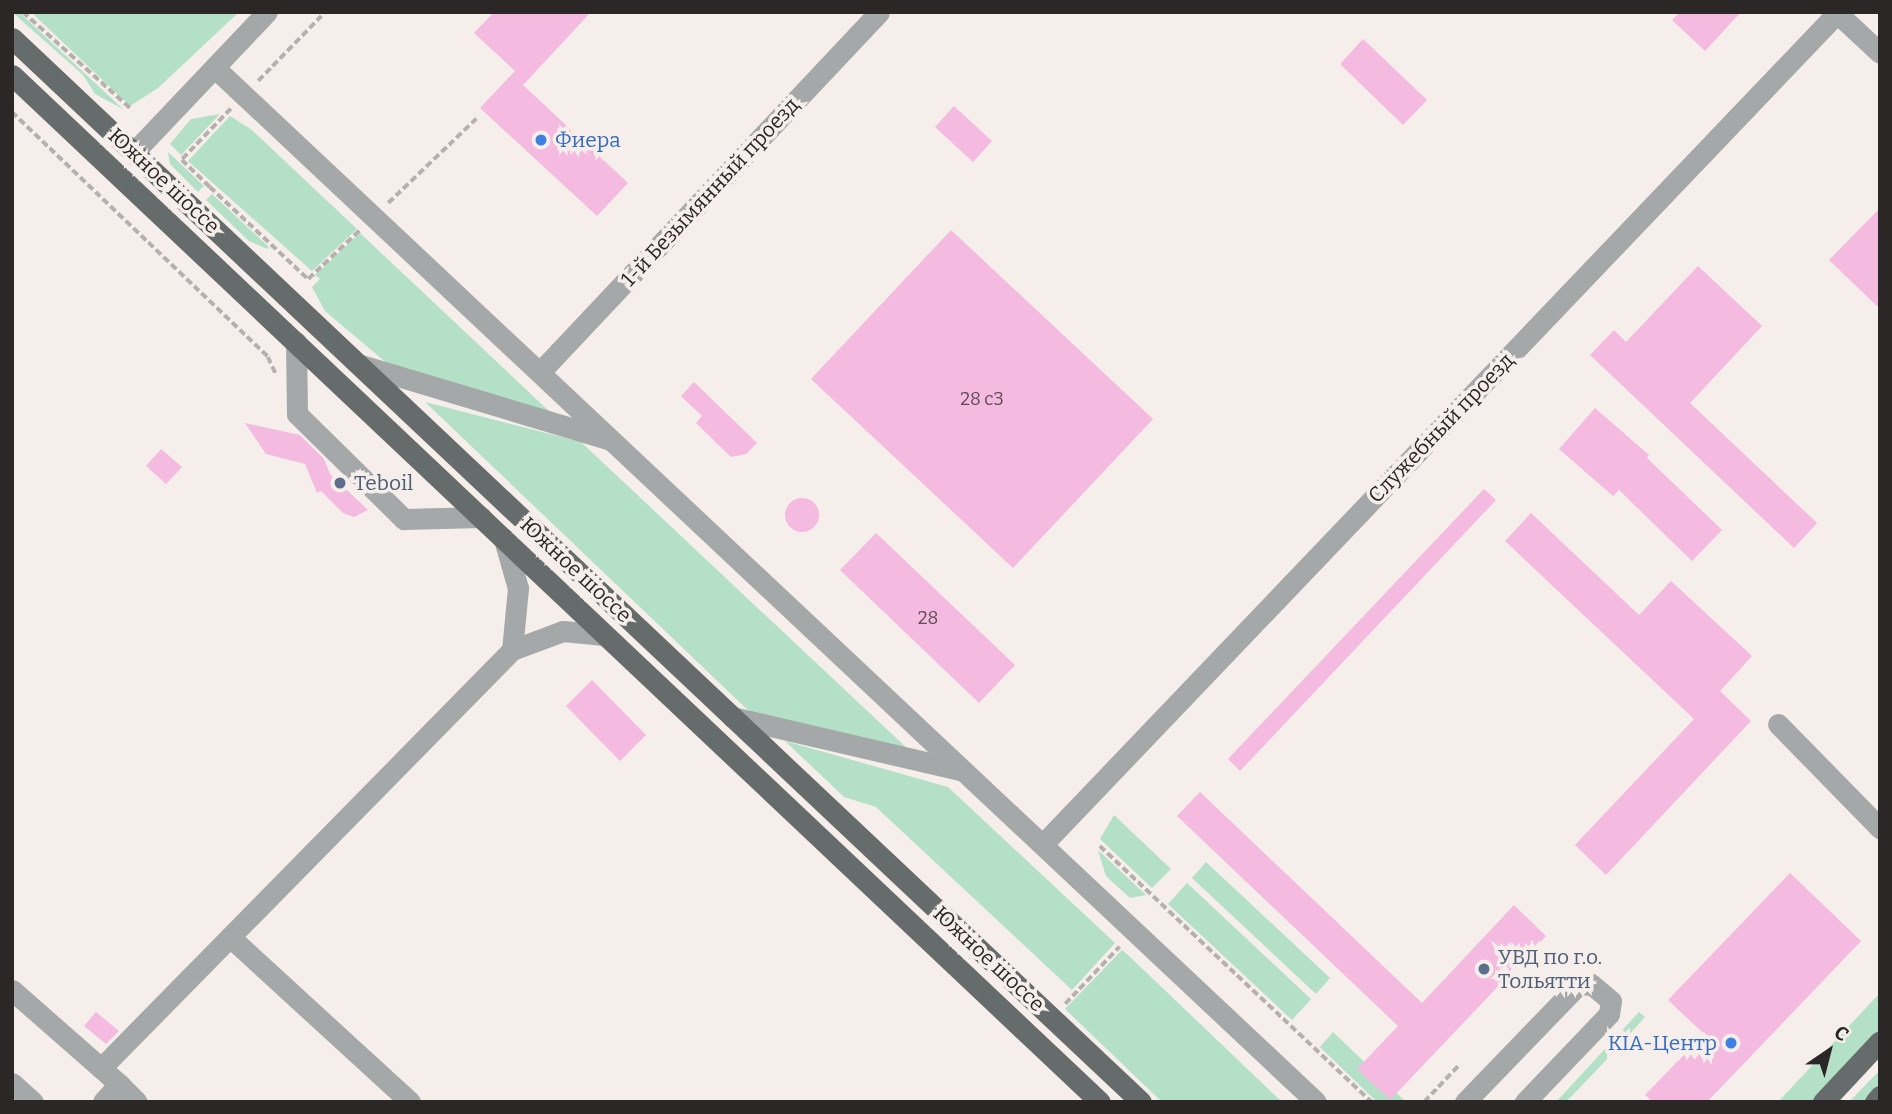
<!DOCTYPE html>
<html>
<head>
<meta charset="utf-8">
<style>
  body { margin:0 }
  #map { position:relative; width:1892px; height:1114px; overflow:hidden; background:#f5eeeb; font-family:Bitter,serif }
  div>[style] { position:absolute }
  .green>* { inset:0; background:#b3e0c6 }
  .building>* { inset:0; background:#f4badf }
  .round { border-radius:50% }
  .path>* { height:3.5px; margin-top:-1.75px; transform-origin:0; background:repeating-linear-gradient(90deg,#b6b1ae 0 7px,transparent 0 10.5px) }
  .minor>* { height:21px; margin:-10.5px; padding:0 10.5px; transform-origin:10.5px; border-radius:10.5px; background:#a4a8a8 }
  .major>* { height:21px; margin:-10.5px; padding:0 10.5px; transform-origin:10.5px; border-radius:10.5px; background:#666c6c }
  .dots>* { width:19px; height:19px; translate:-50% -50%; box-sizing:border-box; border:4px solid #f5eeeb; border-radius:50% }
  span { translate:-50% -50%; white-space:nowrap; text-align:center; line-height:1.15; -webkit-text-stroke:7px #f5eeeb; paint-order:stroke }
  .number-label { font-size:18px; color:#5c4c54 }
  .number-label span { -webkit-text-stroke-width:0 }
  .shop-label { font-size:21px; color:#366cbe }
  .left { translate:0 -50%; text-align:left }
  .right { translate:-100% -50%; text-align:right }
  .street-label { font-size:21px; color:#2a2726 }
  .service-label { font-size:21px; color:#4e5e75 }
  .frame { position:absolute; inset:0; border:14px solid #2a2726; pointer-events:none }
  .north { position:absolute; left:1794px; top:1016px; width:70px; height:70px; -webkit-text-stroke:5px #f5eeeb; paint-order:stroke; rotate:35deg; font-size:19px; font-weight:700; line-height:28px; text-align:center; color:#2a2726 }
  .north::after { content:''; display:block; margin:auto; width:24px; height:32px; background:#2a2726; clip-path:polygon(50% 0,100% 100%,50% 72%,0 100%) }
</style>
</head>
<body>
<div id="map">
  <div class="green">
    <div style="clip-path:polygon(12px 12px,19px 12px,123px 109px,95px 94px,83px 75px)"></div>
    <div style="clip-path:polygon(31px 12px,239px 12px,158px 88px,130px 106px)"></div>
    <div style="clip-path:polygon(220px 114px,181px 155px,170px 144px,191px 119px)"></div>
    <div style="clip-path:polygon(230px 116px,252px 130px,357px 229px,312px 271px,188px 161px)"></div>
    <div style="clip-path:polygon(168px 152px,204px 186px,198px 192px,170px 164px)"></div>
    <div style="clip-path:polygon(212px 194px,269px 247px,267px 249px,249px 241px,206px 200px)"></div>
    <div style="clip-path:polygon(360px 233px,551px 413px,389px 365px,325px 311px,312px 287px,320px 279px,315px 275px)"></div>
    <div style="clip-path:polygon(425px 402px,581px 442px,910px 751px,752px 714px)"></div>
    <div style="clip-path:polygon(785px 741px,948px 787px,1115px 943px,1072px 990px,876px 807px,844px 797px)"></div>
    <div style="clip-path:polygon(1114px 815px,1171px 869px,1152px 888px,1100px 839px)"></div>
    <div style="clip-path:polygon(1098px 850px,1146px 895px,1130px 898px,1106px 876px)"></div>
    <div style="clip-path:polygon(1206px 862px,1330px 978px,1316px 994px,1192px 878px)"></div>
    <div style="clip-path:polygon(1187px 883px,1311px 999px,1292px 1020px,1168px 904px)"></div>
    <div style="clip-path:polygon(1122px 950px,1129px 956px,1282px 1102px,1162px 1102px,1065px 1009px)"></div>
    <div style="clip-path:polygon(1880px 993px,1880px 1037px,1819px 1102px,1778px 1102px)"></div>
    <div style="clip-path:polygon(1639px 1012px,1645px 1017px,1609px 1057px,1566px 1102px,1556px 1102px)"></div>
    <div style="clip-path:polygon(1333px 1032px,1406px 1102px,1377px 1102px,1320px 1047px)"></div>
    <div style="clip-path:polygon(1880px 1070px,1880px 1090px,1868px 1102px,1849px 1102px)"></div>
  </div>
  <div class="building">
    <div style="clip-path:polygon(494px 12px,591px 12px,523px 85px,628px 183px,597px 216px,480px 108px,515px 71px,474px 33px)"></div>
    <div style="clip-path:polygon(1680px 12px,1741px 12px,1705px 51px,1672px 20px)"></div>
    <div style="clip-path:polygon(1363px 39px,1427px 100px,1403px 125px,1340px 64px)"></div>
    <div style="clip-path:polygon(954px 106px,992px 141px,973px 162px,935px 127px)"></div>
    <div style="clip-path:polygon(1880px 208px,1880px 309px,1829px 260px)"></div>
    <div style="clip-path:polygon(951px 230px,1153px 419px,1013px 568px,811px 379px)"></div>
    <div style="clip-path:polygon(1698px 266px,1762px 326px,1690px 403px,1817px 523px,1794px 548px,1590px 355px,1614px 330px,1626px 342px)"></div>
    <div style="clip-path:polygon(694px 382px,757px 443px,746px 454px,731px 457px,696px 423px,702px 416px,681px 396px)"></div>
    <div style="clip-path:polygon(1595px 408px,1649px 455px,1647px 458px,1722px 530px,1692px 561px,1619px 490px,1613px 496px,1559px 449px)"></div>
    <div style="clip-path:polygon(245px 423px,300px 435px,324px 459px,330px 474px,368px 510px,354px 517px,343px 513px,321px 491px,317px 493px,305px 464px,266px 454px)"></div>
    <div style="clip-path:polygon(161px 449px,182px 467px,166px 484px,146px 466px)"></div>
    <div style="clip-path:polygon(1484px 489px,1496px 500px,1240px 771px,1228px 759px)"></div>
    <div class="round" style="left:785px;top:498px;width:34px;height:34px"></div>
    <div style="clip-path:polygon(1531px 513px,1639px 615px,1671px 581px,1752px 656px,1720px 691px,1751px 721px,1606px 875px,1575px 845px,1694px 719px,1505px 541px)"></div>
    <div style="clip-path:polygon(876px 533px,1015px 665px,979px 703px,840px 570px)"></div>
    <div style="clip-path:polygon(592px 680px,646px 735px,620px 761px,566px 706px)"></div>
    <div style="clip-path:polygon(1200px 792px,1422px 1003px,1514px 905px,1546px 936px,1390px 1100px,1357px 1069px,1398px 1026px,1177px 816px)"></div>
    <div style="clip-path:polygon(1790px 873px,1861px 941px,1707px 1102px,1653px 1102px,1645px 1095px,1704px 1034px,1668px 1000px)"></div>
    <div style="clip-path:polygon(96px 1012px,119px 1031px,106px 1044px,84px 1026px)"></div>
  </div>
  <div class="path">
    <div style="left:23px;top:12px;width:144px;rotate:41.9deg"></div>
    <div style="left:258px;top:81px;width:96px;rotate:-45.8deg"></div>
    <div style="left:231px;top:109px;width:71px;rotate:133.9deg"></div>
    <div style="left:182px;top:160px;width:39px;rotate:44deg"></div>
    <div style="left:210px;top:187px;width:134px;rotate:43.2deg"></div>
    <div style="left:308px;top:279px;width:71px;rotate:-43.3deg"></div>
    <div style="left:12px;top:112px;width:354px;rotate:43.7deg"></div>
    <div style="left:268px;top:357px;width:19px;rotate:65deg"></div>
    <div style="left:388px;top:203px;width:122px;rotate:-43.7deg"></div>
    <div style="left:1100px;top:846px;width:374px;rotate:43.3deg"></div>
    <div style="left:1065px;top:1004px;width:79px;rotate:-46.5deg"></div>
    <div style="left:1424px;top:1102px;width:51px;rotate:-46.6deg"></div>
  </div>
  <div class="minor">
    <div style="left:1836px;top:12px;width:60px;rotate:43deg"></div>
    <div style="left:215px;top:68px;width:1510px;rotate:43.2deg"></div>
    <div style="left:134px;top:152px;width:193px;rotate:-46.5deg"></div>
    <div style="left:296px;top:342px;width:72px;rotate:89.2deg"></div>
    <div style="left:297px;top:414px;width:150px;rotate:44.5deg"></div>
    <div style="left:404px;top:519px;width:77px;rotate:-1.5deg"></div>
    <div style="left:361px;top:365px;width:258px;rotate:16.7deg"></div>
    <div style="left:540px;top:372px;width:494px;rotate:-46.7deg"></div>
    <div style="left:504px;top:539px;width:51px;rotate:74.1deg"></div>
    <div style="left:518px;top:588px;width:62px;rotate:95.5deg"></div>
    <div style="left:732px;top:717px;width:234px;rotate:13.1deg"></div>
    <div style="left:1778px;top:724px;width:146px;rotate:45.6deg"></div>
    <div style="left:1043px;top:844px;width:1151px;rotate:-46.3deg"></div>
    <div style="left:230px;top:937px;width:244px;rotate:42.5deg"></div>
    <div style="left:12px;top:990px;width:142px;rotate:41.3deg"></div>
    <div style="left:119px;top:1084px;width:24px;rotate:132deg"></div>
    <div style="left:101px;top:1068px;width:586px;rotate:-45.48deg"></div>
    <div style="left:512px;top:650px;width:54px;rotate:-20.4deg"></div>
    <div style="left:563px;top:631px;width:41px;rotate:5.6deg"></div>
    <div style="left:12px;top:1083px;width:28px;rotate:42deg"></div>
    <div style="left:119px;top:1084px;width:25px;rotate:45deg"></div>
    <div style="left:1465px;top:1102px;width:163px;rotate:-46deg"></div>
    <div style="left:1578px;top:985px;width:13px;rotate:-4deg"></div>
    <div style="left:1591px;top:984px;width:26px;rotate:40deg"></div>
    <div style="left:1611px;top:1001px;width:13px;rotate:99deg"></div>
    <div style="left:1609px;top:1014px;width:122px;rotate:133.7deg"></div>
  </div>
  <div class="major">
    <div style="left:12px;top:38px;width:1551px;rotate:43.3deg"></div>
    <div style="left:12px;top:75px;width:1496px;rotate:43.35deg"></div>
    <div style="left:1823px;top:1102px;width:83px;rotate:-46.9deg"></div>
    <div style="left:1875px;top:1102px;width:8px;rotate:-50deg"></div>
  </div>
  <div class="dots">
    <div style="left:541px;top:140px;background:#3f7fe0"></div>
    <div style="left:340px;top:483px;background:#5c6f8a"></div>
    <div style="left:1484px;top:969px;background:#5c6f8a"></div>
    <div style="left:1731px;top:1043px;background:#3f7fe0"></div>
  </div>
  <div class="number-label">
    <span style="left:982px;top:399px">28 с3</span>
    <span style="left:928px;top:618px">28</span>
  </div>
  <div class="shop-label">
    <span class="left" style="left:555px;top:140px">Фиера</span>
    <span class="right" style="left:1717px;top:1043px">KIA-Центр</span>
  </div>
  <div class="street-label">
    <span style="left:164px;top:181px;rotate:43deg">Южное шоссе</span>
    <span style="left:710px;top:192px;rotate:-47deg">1-й Безымянный проезд</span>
    <span style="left:1441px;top:428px;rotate:-46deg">Служебный проезд</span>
    <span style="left:576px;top:570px;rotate:43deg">Южное шоссе</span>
    <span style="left:989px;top:959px;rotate:43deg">Южное шоссе</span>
  </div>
  <div class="service-label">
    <span class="left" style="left:354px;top:483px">Teboil</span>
    <span class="left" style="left:1498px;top:969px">УВД по г.о.<br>Тольятти</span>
  </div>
  <div class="frame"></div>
  <div class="north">С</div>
</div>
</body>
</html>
